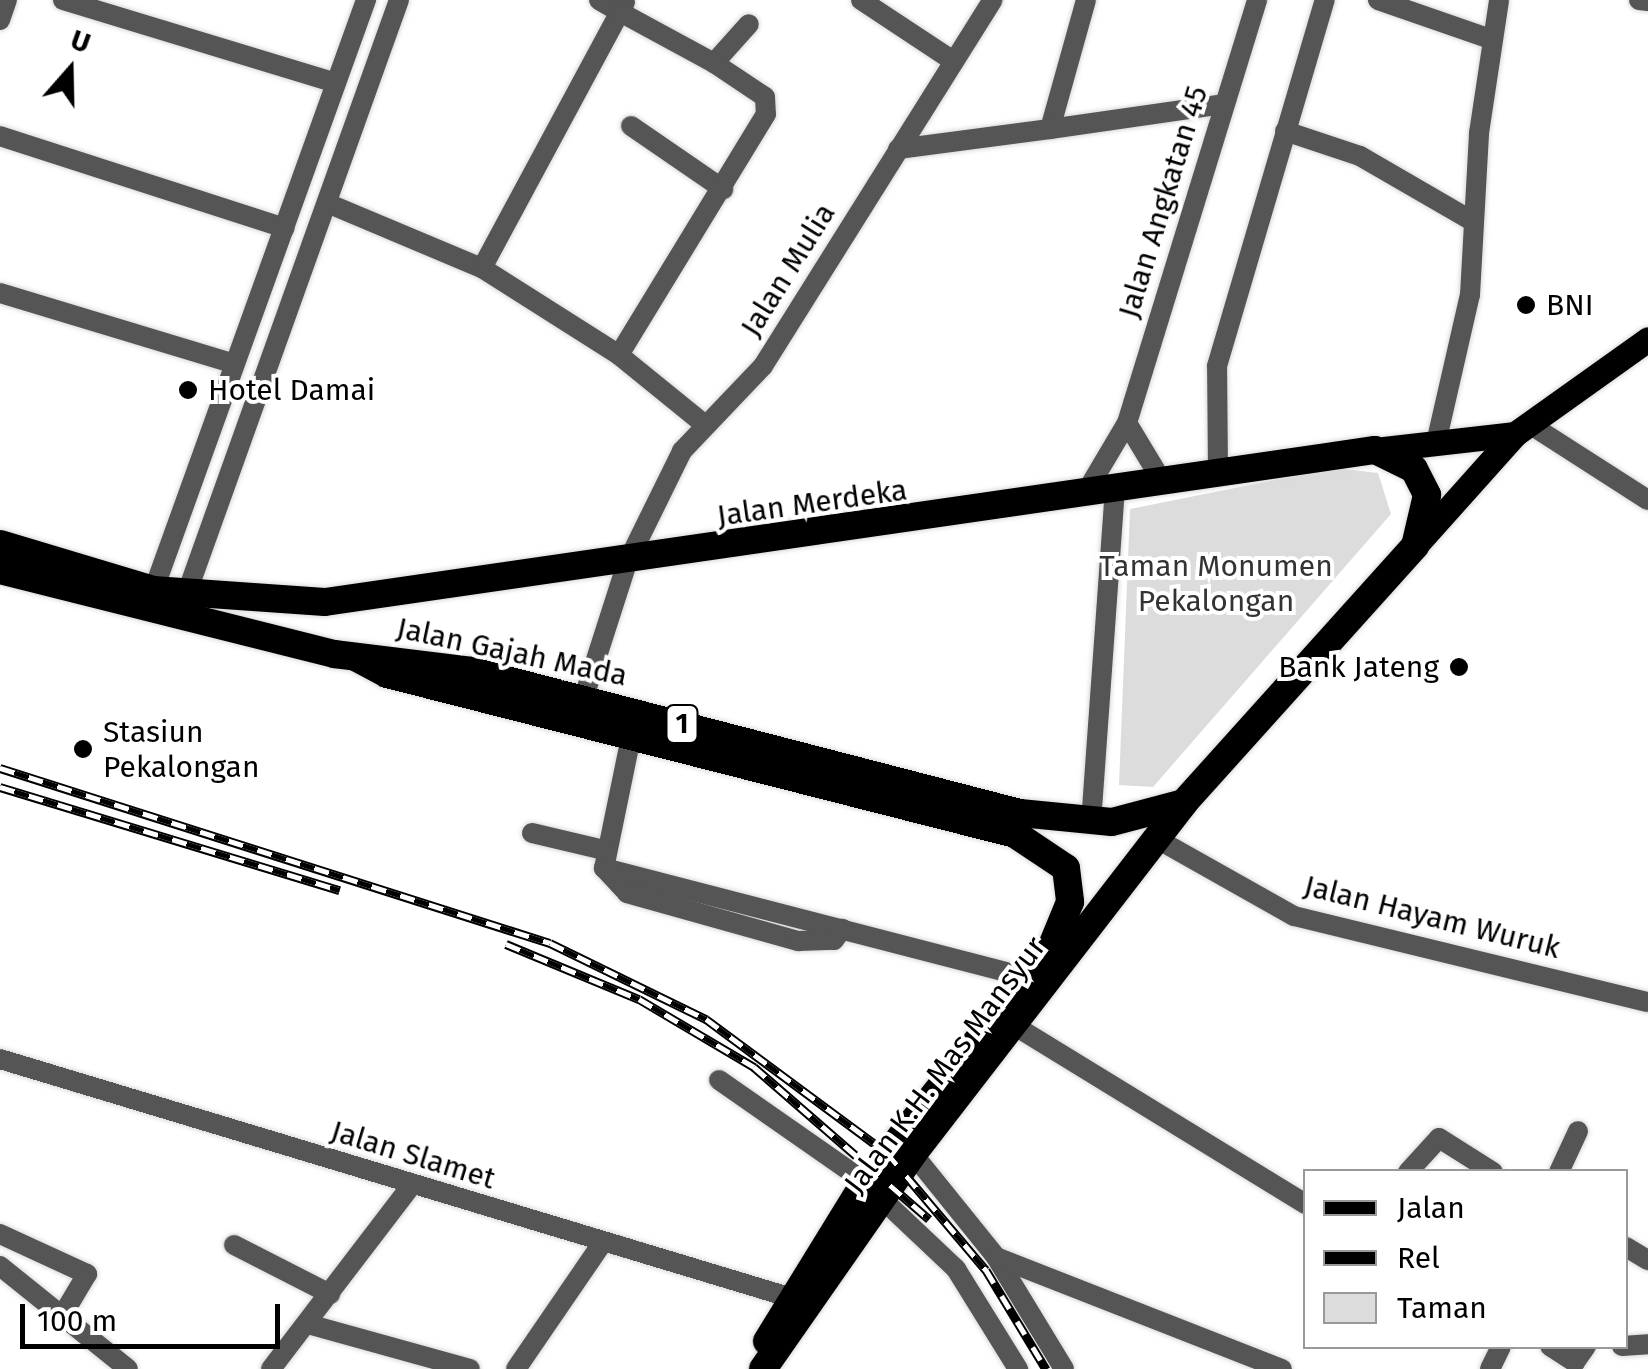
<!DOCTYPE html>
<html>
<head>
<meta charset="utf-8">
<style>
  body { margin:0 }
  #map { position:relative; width:1648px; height:1369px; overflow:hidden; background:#fff; font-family:"Fira Sans",sans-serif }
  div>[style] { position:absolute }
  .green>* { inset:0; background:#dcdcdc }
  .roads { filter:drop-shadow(0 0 2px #dbdbdb) drop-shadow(0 0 2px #dbdbdb) }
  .minor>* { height:20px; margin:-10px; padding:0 10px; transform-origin:10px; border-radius:10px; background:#555 }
  .tertiary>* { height:20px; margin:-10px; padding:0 10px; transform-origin:10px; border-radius:10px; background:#555 }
  .primary>* { height:25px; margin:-12.5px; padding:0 12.5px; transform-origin:12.5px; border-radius:12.5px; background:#000 }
  .trunk>* { height:28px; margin:-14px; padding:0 14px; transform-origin:14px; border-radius:14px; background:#000 }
  .rail>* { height:9px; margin-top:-4.5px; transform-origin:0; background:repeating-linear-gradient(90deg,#fff 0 15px,#000 0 30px); box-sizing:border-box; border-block:2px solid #000 }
  .dots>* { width:28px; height:28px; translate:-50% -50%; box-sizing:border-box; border:5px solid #fff; border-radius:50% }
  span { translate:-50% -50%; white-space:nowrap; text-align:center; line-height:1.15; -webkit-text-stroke:8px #fff; paint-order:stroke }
  .shield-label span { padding:2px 8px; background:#fff; border:2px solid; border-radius:8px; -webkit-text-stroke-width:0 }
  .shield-label { font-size:28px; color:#000; font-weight:700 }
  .street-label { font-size:30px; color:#000 }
  .poi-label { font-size:30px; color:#000 }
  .left { translate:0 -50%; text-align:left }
  .right { translate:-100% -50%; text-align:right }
  .park-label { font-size:30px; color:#333 }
  .legend { position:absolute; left:1303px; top:1169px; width:325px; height:180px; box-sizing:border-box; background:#fff; border:2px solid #999; margin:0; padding:12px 18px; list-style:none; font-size:30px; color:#000 }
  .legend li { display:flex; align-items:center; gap:20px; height:50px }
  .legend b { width:50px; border:2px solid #999 }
  .north { position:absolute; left:20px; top:20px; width:100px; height:100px; -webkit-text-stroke:8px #fff; paint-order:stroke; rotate:20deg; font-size:28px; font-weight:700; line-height:40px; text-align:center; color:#000 }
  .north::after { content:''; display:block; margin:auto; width:35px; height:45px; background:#000; clip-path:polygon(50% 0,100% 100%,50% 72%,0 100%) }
  .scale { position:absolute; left:20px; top:1304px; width:260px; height:45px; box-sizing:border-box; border:5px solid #000; border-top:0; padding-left:12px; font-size:30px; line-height:35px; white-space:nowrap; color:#000; -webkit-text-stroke:8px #fff; paint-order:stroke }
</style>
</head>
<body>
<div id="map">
  <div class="green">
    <div style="clip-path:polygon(1335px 468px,1378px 473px,1391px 514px,1153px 787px,1119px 785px,1130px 509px)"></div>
  </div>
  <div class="roads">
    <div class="minor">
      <div style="left:63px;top:0;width:285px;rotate:16.9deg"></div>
      <div style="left:599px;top:0;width:24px;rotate:30deg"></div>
      <div style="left:620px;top:12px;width:11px;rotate:-63deg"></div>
      <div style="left:861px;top:0;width:110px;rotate:33.5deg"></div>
      <div style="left:1086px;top:0;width:134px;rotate:105.6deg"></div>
      <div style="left:1050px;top:129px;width:175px;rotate:-8.2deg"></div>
      <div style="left:1378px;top:0;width:116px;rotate:19.1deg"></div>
      <div style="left:1639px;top:0;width:9px;rotate:6deg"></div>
      <div style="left:0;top:20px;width:21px;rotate:-71deg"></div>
      <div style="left:714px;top:63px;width:52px;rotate:-48.1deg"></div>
      <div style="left:631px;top:126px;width:112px;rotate:34.4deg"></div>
      <div style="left:1285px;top:131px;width:79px;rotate:18.4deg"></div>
      <div style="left:1360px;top:156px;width:129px;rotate:30.1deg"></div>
      <div style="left:0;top:136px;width:299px;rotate:17.9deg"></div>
      <div style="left:898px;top:149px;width:153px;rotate:-7.5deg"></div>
      <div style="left:327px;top:203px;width:168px;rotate:22.8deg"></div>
      <div style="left:482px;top:268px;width:162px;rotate:32.4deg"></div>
      <div style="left:619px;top:355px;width:111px;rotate:39.1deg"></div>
      <div style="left:482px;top:268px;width:291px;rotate:-61.7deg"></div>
      <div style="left:620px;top:12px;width:107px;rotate:28.5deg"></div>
      <div style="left:714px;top:63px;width:61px;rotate:33.7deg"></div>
      <div style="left:765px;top:97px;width:17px;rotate:87deg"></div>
      <div style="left:766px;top:114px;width:282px;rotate:121.4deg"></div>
      <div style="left:0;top:293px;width:245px;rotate:16.8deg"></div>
      <div style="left:1531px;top:425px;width:139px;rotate:32.7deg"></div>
      <div style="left:1436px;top:443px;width:152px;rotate:-77.1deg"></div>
      <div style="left:1470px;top:295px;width:162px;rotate:-86.8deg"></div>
      <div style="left:1479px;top:133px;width:134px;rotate:-81.4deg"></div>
      <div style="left:1218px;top:472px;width:106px;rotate:-90.5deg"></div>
      <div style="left:1217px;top:366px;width:382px;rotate:-73.6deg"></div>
      <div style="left:583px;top:700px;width:144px;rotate:-72.2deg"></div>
      <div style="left:627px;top:563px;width:125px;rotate:-63.8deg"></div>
      <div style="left:682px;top:451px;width:117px;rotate:-46.4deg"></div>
      <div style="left:763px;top:366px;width:432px;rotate:-57.9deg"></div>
      <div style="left:631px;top:737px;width:134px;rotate:101.6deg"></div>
      <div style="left:604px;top:868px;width:436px;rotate:14.5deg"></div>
      <div style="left:1091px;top:823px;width:337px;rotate:-85.9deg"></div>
      <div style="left:532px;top:833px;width:74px;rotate:13.3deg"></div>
      <div style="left:604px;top:868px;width:34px;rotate:47deg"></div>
      <div style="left:627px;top:893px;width:178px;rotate:15.7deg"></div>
      <div style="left:798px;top:941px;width:36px;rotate:-2deg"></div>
      <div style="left:834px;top:940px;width:14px;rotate:-54deg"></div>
      <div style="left:1015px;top:1026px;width:341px;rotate:31.5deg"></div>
      <div style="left:719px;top:1080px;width:178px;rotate:34.9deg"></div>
      <div style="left:913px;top:1154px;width:132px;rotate:51.1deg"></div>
      <div style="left:996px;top:1257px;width:131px;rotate:58.7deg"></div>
      <div style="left:1408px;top:1172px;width:46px;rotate:-47.6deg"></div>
      <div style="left:1439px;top:1138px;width:64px;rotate:32.2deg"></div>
      <div style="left:1559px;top:1172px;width:45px;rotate:-65.1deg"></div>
      <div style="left:882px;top:1199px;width:102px;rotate:43.4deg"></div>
      <div style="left:956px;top:1269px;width:118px;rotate:58.2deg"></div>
      <div style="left:0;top:1234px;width:96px;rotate:24.7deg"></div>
      <div style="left:87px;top:1274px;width:49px;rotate:120.8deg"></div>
      <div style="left:234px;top:1245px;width:108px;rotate:27deg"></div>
      <div style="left:1626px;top:1247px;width:26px;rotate:31deg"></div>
      <div style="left:996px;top:1257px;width:307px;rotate:21.4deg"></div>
      <div style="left:0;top:1266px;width:164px;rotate:38.8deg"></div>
      <div style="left:308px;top:1324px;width:168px;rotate:15.5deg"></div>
      <div style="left:1550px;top:1346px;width:30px;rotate:33deg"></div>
      <div style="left:1575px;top:1362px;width:19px;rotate:-55deg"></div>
      <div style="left:1622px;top:1346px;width:26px;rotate:-4deg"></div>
      <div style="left:516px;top:1369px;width:150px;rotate:-55.6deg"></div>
      <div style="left:1490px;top:1369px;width:25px;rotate:-64deg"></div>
    </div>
    <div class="tertiary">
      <div style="left:1127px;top:423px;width:68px;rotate:58.9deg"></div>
      <div style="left:1086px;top:492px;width:80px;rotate:-59.3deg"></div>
      <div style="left:1127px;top:423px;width:443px;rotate:-72.9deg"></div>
      <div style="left:150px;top:600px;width:638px;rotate:-70.2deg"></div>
      <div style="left:184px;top:601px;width:638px;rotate:-70.32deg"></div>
      <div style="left:1159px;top:840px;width:155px;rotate:29.4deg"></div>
      <div style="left:1294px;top:916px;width:364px;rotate:13.7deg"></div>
      <div style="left:0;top:1059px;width:838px;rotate:16.79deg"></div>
      <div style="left:271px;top:1369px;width:229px;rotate:-52.6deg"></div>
    </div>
    <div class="primary">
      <div style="left:1375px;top:450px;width:141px;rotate:-6.5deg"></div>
      <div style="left:1415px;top:546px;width:150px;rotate:-48.2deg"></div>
      <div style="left:1515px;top:434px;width:163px;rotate:-35.5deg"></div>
    </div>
    <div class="trunk">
      <div style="left:0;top:544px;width:160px;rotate:16.7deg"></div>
      <div style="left:153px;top:590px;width:172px;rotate:4deg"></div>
      <div style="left:325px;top:602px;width:1061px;rotate:-8.24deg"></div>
      <div style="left:1375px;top:450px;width:43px;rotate:26deg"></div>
      <div style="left:1414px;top:469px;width:29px;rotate:63deg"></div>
      <div style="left:1427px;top:495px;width:52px;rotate:103.2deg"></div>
      <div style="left:1415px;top:546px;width:346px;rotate:132deg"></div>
      <div style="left:1184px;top:803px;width:443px;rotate:127.7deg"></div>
      <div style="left:913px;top:1154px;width:262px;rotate:124.9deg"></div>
      <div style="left:0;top:570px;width:344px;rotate:14.1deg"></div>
      <div style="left:334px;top:654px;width:139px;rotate:7deg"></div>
      <div style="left:472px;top:671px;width:566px;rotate:14.53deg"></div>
      <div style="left:1020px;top:813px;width:92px;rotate:5.6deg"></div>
      <div style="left:1112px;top:822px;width:74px;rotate:-14.8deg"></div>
      <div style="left:357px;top:658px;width:34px;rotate:28deg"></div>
      <div style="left:387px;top:674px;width:648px;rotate:14.29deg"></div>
      <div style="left:1015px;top:834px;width:61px;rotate:33.7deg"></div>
      <div style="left:1066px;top:868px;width:34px;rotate:83deg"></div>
      <div style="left:1070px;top:902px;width:50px;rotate:112.4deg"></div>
      <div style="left:1051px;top:948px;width:299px;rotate:128.5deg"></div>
      <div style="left:865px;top:1182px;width:187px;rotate:121.6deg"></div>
    </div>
  </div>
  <div class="rail">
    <div style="left:0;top:768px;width:577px;rotate:17.65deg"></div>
    <div style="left:550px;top:943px;width:174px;rotate:26deg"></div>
    <div style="left:706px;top:1019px;width:225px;rotate:36.5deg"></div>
    <div style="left:887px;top:1153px;width:153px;rotate:49.8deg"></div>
    <div style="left:986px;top:1270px;width:116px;rotate:58.8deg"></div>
    <div style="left:0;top:787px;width:355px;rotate:16.9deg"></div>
    <div style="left:506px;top:944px;width:144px;rotate:22.5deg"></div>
    <div style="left:639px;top:999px;width:134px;rotate:30.6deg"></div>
    <div style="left:754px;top:1067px;width:232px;rotate:41deg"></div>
  </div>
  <div class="dots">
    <div style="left:1526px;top:305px;background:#000"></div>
    <div style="left:188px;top:390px;background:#000"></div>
    <div style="left:1459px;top:667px;background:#000"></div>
    <div style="left:83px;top:749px;background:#000"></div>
  </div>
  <div class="shield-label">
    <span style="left:682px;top:724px">1</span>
  </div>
  <div class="street-label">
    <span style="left:1163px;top:202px;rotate:-73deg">Jalan Angkatan 45</span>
    <span style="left:788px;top:270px;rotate:-58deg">Jalan Mulia</span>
    <span style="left:812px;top:503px;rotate:-8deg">Jalan Merdeka</span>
    <span style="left:512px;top:652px;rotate:12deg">Jalan Gajah Mada</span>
    <span style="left:1432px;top:917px;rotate:14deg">Jalan Hayam Wuruk</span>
    <span style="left:945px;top:1065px;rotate:-53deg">Jalan K.H. Mas Mansyur</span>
    <span style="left:413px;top:1155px;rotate:17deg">Jalan Slamet</span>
  </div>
  <div class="poi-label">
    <span class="left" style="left:1546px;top:305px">BNI</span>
    <span class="left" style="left:208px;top:390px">Hotel Damai</span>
    <span class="right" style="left:1439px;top:667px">Bank Jateng</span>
    <span class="left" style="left:103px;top:749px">Stasiun<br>Pekalongan</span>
  </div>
  <div class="park-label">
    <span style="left:1216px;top:583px">Taman Monumen<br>Pekalongan</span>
  </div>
  <ul class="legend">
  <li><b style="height:12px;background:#000"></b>Jalan</li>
  <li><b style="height:12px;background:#000"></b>Rel</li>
  <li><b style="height:28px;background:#dcdcdc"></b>Taman</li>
  </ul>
  <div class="north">U</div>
  <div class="scale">100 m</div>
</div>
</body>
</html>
